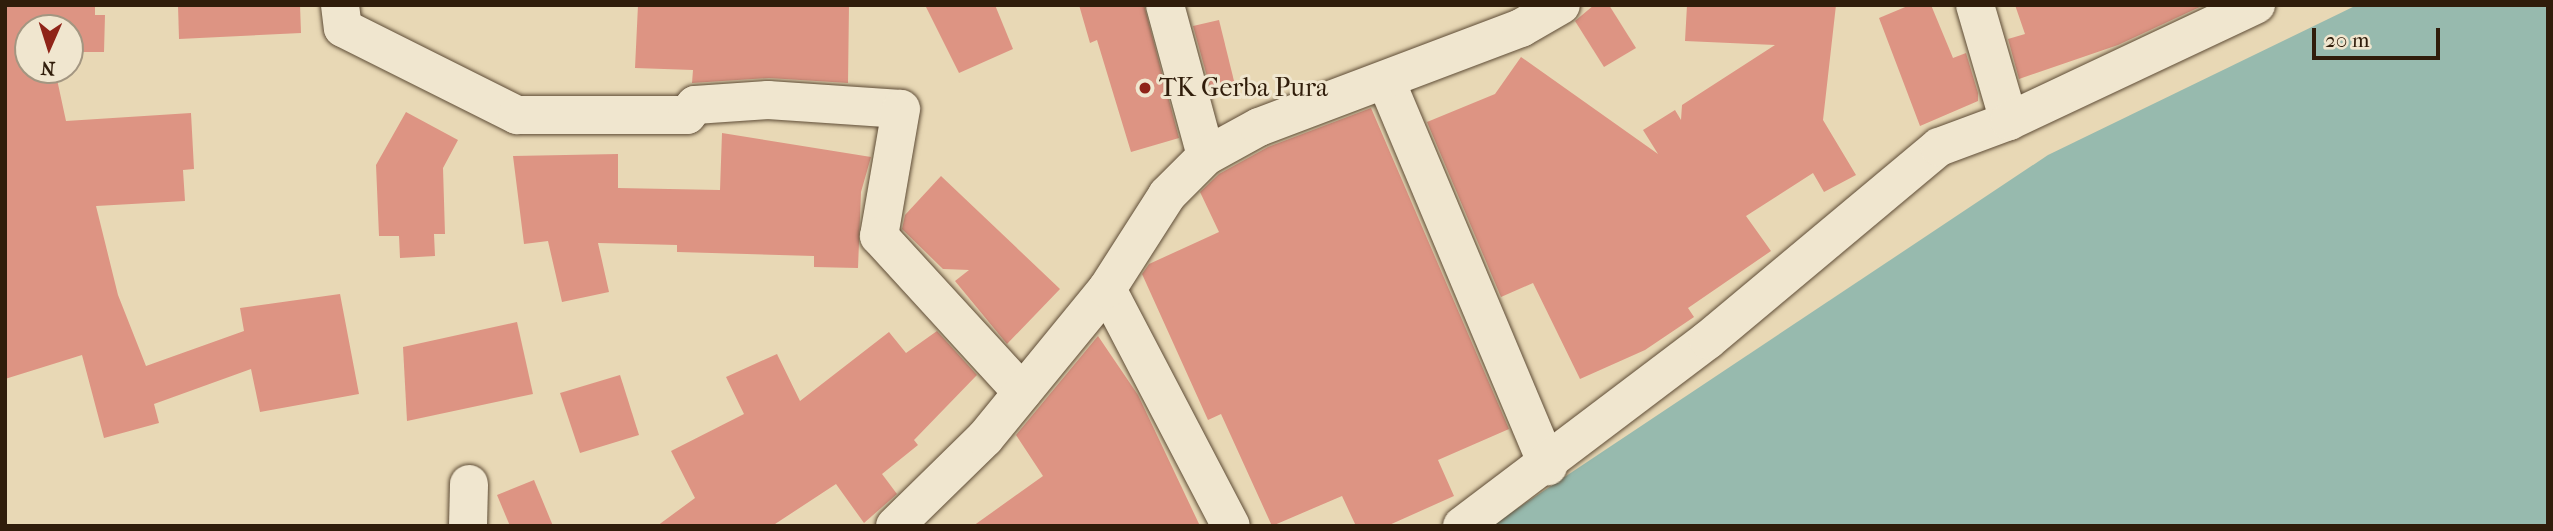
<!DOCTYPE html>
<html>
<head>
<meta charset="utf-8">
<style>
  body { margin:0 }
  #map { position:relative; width:2553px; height:531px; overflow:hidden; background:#e8d8b5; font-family:"IM FELL French Canon",serif }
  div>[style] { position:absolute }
  .water>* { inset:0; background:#97baae }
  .building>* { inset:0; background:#dd9483 }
  .roads { filter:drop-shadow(0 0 2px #5e4c36) drop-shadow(0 0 2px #5e4c36) }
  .street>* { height:38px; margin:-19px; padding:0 19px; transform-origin:19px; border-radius:19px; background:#f0e6cf }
  .dots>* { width:19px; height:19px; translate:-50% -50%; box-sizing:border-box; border:4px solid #f0e6cf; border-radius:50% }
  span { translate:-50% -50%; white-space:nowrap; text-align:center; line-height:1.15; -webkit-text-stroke:6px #f0e6cf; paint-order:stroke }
  .poi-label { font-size:26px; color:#301d0b }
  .left { translate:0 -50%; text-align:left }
  .frame { position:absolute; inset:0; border:7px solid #301d0b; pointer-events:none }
  .north { position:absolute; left:14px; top:14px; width:70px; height:70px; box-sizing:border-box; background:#f0e6cf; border:2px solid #a39681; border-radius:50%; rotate:183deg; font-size:19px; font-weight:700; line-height:28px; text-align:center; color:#301d0b }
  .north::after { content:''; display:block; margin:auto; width:24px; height:32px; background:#8f2418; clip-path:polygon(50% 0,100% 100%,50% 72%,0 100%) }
  .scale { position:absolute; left:2312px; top:28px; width:128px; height:32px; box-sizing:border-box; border:4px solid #301d0b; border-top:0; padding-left:9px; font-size:21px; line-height:24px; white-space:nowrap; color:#301d0b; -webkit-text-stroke:5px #f0e6cf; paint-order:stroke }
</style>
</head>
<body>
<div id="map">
  <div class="water">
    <div style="clip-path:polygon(2357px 5px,2548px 5px,2548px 526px,1491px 526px,2048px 155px)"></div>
  </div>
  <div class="building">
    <div style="clip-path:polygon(5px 5px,95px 5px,95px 15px,105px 15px,104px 52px,70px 52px,70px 28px,28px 28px,28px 70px,55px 70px,66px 121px,191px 113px,194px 169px,183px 170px,185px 201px,96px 206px,118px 295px,146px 366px,244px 331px,240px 308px,340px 294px,359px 394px,260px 412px,251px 369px,154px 404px,159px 423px,104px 438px,82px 355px,5px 379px)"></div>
    <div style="clip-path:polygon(178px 5px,300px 5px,301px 33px,179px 39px)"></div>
    <div style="clip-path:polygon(638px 5px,849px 5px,848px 83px,769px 78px,692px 83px,693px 70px,635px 68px)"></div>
    <div style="clip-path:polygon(925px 5px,995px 5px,1013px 49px,959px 73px)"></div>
    <div style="clip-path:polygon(1079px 5px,1144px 5px,1179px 138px,1131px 152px,1097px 40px,1090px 43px)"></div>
    <div style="clip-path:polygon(1594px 5px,1609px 5px,1636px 48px,1604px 67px,1575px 21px)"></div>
    <div style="clip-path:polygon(1687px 5px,1836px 5px,1823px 120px,1856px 175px,1824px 192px,1813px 173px,1746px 216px,1771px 251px,1688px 308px,1694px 317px,1645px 350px,1580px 379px,1533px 283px,1501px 297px,1427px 122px,1495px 94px,1521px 57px,1658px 154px,1643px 130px,1675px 110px,1681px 120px,1682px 105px,1775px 45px,1685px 41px)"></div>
    <div style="clip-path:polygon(1910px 5px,1931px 5px,1953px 58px,1966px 53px,1978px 93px,1978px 101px,1920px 126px,1879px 18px)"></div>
    <div style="clip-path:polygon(2015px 5px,2204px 5px,2118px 45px,2019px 79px,2008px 39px,2025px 34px)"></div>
    <div style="clip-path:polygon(1219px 20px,1235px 85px,1211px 91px,1193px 26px)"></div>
    <div style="clip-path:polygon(1371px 108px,1509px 429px,1438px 460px,1454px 496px,1387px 526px,1356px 526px,1342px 496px,1272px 526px,1221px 414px,1208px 420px,1142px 274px,1149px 264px,1219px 232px,1200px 192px,1219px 174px,1268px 147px)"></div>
    <div style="clip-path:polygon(406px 112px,458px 140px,443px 168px,445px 234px,434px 234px,435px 256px,400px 258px,399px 236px,379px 236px,376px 165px)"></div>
    <div style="clip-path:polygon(722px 133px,871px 157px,861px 192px,858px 268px,814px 267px,814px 256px,677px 252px,677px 245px,598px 243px,609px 292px,562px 302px,548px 241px,524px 244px,513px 156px,618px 154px,618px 188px,720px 190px)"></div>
    <div style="clip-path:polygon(941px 176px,1060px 289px,1007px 344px,955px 281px,969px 270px,943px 269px,902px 229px,905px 215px)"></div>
    <div style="clip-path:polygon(517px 322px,533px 394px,407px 421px,403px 347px)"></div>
    <div style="clip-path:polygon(937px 331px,977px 375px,914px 440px,918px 445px,882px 474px,897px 494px,864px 523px,836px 484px,772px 526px,657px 526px,695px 498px,671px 451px,744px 414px,726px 377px,777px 354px,800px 401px,889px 332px,906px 353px)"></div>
    <div style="clip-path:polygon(1098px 336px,1138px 395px,1200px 526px,973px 526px,1043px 476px,1016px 435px)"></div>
    <div style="clip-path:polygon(620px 375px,639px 435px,580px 453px,560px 393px)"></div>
    <div style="clip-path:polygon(534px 480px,553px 526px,510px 526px,497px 495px)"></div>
  </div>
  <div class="roads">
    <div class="street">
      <div style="left:340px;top:5px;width:23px;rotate:83deg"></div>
      <div style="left:343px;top:28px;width:195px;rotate:26.6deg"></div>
      <div style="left:517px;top:115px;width:170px"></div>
      <div style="left:687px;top:115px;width:13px;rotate:-51deg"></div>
      <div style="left:695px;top:105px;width:73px;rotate:-3.9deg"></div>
      <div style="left:768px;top:100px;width:133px;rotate:3.9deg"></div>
      <div style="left:901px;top:109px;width:129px;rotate:99.8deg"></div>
      <div style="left:879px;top:236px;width:212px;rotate:47.5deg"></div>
      <div style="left:1165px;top:5px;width:156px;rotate:74.8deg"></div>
      <div style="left:1975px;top:5px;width:121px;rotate:73.7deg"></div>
      <div style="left:1386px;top:81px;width:418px;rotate:67.2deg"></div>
      <div style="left:1107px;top:289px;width:267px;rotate:62.4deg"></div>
      <div style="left:468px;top:526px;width:42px;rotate:-88.6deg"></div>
      <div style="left:895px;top:526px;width:126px;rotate:-44.4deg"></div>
      <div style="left:985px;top:438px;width:193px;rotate:-50.7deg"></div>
      <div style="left:1107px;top:289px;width:112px;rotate:-57.4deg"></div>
      <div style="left:1167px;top:195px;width:55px;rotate:-45deg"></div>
      <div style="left:1206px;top:156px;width:60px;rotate:-28.7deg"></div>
      <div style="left:1259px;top:127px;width:280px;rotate:-20.7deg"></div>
      <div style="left:1521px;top:28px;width:46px;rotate:-29.9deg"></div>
      <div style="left:1462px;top:526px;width:308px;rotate:-37.1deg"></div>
      <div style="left:1708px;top:340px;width:301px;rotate:-39.9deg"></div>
      <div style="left:1939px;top:147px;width:75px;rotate:-20.4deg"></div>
      <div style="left:2009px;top:121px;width:273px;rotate:-25.2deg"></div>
    </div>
  </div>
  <div class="dots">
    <div style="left:1145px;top:88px;background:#8f2418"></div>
  </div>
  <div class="poi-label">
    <span class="left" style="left:1159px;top:88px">TK Gerba Pura</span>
  </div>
  <div class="frame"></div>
  <div class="north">N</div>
  <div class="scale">20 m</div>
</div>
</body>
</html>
